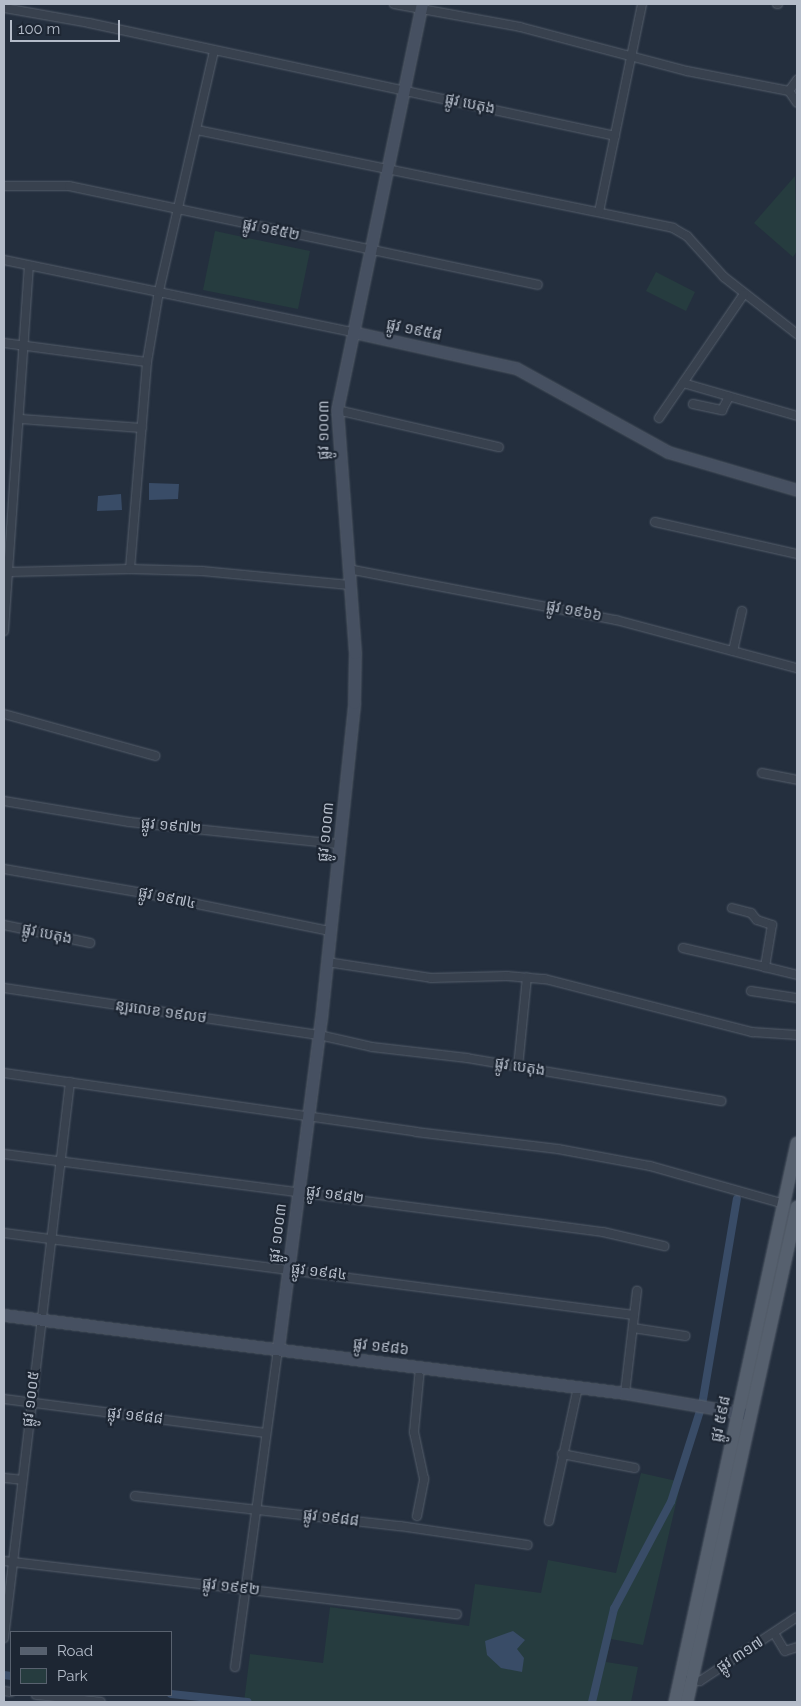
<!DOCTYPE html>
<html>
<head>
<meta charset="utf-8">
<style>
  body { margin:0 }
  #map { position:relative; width:801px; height:1706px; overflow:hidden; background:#242f3e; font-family:Raleway,"Noto Sans Khmer",sans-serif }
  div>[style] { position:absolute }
  .green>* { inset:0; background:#263c3f }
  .water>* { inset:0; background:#394c67 }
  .canal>* { height:8px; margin:-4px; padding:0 4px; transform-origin:4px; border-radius:4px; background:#394c67 }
  .roads { filter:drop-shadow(0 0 1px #565f6c) drop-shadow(0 0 1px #565f6c) }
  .street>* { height:8px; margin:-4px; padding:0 4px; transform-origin:4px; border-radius:4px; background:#38414e }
  .secondary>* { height:11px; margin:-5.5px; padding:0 5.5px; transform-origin:5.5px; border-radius:5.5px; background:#465061 }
  .primary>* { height:12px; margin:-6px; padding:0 6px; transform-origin:6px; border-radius:6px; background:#56606e }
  span { translate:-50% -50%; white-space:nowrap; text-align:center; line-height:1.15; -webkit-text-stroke:4.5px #1d2633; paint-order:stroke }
  .street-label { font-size:15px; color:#b4bcc9 }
  .frame { position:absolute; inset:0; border:5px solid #b4bcc9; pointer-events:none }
  .legend { position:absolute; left:10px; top:1631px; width:162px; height:65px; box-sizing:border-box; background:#1d2633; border:1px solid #59626f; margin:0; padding:6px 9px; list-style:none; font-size:15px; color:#b4bcc9 }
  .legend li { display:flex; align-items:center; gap:10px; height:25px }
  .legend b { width:25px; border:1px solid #59626f }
  .scale { position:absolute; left:10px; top:20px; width:110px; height:22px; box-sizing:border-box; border:2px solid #b4bcc9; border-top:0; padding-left:6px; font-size:15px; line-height:18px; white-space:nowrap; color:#b4bcc9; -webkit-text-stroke:4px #1d2633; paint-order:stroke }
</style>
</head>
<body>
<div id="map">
  <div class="green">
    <div style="clip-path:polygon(795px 176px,797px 251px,793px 257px,754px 223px)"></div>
    <div style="clip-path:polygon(215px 231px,310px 251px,298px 309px,203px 290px)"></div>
    <div style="clip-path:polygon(656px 272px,695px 292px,686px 311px,646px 291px)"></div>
    <div style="clip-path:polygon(641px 1473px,681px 1482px,643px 1645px,611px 1639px,606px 1662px,638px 1667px,631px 1702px,244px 1702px,250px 1654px,323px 1663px,330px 1607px,469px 1626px,475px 1584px,541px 1593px,548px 1560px,616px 1573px)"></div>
  </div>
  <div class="water">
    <div style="clip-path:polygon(149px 483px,179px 484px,178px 499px,149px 500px)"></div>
    <div style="clip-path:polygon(121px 494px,122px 510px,97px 511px,98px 496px)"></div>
    <div style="clip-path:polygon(513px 1631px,525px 1640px,517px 1649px,524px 1658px,522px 1672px,501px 1668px,487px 1655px,485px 1641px)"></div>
  </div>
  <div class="canal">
    <div style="left:4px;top:1675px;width:7px;rotate:8deg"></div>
    <div style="left:171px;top:1694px;width:77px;rotate:5.9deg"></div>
    <div style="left:592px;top:1702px;width:96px;rotate:-76.7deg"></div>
    <div style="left:614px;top:1609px;width:121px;rotate:-62deg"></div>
    <div style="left:671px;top:1502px;width:102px;rotate:-72.3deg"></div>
    <div style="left:702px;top:1405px;width:209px;rotate:-80.4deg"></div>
  </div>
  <div class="roads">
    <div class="street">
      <div style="left:394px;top:4px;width:128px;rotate:10.3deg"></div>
      <div style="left:520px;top:27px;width:173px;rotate:14.8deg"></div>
      <div style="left:687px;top:71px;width:104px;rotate:11.1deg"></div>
      <div style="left:789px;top:91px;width:14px;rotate:56deg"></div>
      <div style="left:777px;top:4px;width:1px"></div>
      <div style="left:4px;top:8px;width:86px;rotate:10deg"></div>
      <div style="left:89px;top:23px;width:538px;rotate:12.12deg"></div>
      <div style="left:789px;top:91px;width:14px;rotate:-54deg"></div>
      <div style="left:197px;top:130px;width:486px;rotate:11.6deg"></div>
      <div style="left:673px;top:228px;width:16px;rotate:30deg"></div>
      <div style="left:687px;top:236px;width:55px;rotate:47.9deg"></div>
      <div style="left:724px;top:277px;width:93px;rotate:38deg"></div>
      <div style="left:4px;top:186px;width:65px"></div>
      <div style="left:69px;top:186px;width:479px;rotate:11.9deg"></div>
      <div style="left:599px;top:212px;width:212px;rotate:-78.3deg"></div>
      <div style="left:4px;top:260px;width:356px;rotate:11.7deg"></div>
      <div style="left:4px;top:343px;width:144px;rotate:7.6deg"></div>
      <div style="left:683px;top:383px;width:119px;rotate:16.1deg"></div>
      <div style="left:693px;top:404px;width:30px;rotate:12deg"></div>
      <div style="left:722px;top:410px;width:15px;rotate:-62deg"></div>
      <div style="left:337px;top:410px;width:166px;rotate:12.9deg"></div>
      <div style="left:659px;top:418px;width:150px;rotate:-55.6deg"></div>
      <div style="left:21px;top:419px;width:121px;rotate:4.3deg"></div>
      <div style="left:655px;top:522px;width:146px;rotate:12.7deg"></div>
      <div style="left:130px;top:569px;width:208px;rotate:-85.3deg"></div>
      <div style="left:147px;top:362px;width:72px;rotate:-80.4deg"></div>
      <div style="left:159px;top:291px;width:246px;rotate:-77.1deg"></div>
      <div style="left:348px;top:569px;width:273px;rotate:10.8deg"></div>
      <div style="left:616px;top:620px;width:187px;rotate:14.9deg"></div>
      <div style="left:9px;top:572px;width:121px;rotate:-1.4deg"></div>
      <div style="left:130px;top:569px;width:72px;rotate:1.6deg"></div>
      <div style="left:202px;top:571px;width:148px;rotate:5.4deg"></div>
      <div style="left:4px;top:631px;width:366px;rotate:-86.1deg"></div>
      <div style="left:733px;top:651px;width:41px;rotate:-77.3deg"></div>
      <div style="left:4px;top:714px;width:157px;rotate:15.5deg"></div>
      <div style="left:762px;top:773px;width:36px;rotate:11deg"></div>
      <div style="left:4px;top:801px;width:127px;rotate:9.5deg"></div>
      <div style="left:129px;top:822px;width:212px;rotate:6deg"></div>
      <div style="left:4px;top:869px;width:141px;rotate:9.8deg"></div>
      <div style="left:143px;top:893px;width:191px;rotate:11.5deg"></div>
      <div style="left:732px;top:908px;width:20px;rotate:15deg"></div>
      <div style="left:751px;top:913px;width:9px;rotate:49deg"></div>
      <div style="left:757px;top:920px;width:16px;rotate:18deg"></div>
      <div style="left:772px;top:925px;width:43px;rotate:99.5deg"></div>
      <div style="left:765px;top:967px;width:33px;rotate:14deg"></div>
      <div style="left:4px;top:925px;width:88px;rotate:11.8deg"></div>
      <div style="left:683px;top:948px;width:84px;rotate:13deg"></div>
      <div style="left:327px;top:962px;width:105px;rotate:8.7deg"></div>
      <div style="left:431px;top:978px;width:76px;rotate:-1.5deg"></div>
      <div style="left:507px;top:976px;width:38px;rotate:5deg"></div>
      <div style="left:545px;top:979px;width:214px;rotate:14.4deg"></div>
      <div style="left:752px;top:1032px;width:45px;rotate:3.8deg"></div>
      <div style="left:4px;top:988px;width:318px;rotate:8.5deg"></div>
      <div style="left:319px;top:1035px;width:54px;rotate:12.8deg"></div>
      <div style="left:372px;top:1047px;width:96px;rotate:6.6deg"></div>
      <div style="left:467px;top:1058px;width:258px;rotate:9.6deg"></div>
      <div style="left:751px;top:991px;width:47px;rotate:8.7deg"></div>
      <div style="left:518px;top:1067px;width:90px;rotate:-84.3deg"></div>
      <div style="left:4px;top:1073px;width:416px;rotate:8.1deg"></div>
      <div style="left:416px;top:1132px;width:143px;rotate:6.8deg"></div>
      <div style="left:558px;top:1149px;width:94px;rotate:10.5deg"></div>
      <div style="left:650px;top:1166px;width:139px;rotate:15.8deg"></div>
      <div style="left:4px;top:1154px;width:543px;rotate:7.41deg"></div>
      <div style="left:542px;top:1224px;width:62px;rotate:7.5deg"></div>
      <div style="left:603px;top:1232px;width:63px;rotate:12.9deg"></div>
      <div style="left:4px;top:1233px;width:635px;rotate:7.42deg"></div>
      <div style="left:633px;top:1328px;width:53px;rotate:8.7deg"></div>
      <div style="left:625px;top:1393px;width:103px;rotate:-83.3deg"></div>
      <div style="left:4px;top:1399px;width:264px;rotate:7.4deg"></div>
      <div style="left:562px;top:1454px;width:74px;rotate:10.9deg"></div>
      <div style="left:4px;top:1478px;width:18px;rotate:6deg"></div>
      <div style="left:135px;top:1496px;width:267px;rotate:6.5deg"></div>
      <div style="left:400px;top:1526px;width:129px;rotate:8.4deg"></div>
      <div style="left:417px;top:1516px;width:38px;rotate:-79deg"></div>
      <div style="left:424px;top:1479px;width:48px;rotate:-102deg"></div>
      <div style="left:414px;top:1432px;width:65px;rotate:-84.7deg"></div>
      <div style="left:549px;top:1521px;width:137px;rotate:-77.8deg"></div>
      <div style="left:4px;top:1561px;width:456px;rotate:6.7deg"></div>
      <div style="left:774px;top:1633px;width:21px;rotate:59deg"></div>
      <div style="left:785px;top:1651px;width:13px;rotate:-18deg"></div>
      <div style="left:4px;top:1638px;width:560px;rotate:-83.23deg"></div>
      <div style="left:235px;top:1667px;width:321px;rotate:-82.3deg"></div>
      <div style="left:689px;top:1679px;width:11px;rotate:10deg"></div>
      <div style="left:700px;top:1681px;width:116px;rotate:-33.4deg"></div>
      <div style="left:4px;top:1691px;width:7px;rotate:8deg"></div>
      <div style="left:36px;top:1695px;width:65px;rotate:6.1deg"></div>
    </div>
    <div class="secondary">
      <div style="left:353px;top:332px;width:167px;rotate:12.5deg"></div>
      <div style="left:516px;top:368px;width:174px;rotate:28.9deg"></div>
      <div style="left:668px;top:452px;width:134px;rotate:16.4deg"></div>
      <div style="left:4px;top:1315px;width:626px;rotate:7.16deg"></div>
      <div style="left:625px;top:1393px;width:124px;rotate:9.8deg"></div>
      <div style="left:278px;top:1349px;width:333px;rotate:-82.6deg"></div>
      <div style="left:321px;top:1019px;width:318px;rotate:-84deg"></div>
      <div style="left:354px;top:703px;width:50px;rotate:-88.9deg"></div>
      <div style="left:355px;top:653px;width:244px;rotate:-94.2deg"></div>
      <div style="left:337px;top:410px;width:415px;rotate:-78.2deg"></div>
    </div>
    <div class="primary">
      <div style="left:675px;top:1702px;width:572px;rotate:-77.69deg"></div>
      <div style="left:687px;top:1702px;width:507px;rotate:-77.47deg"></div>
    </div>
  </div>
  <div class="street-label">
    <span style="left:470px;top:104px;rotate:12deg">ផ្លូវ បេតុង</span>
    <span style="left:271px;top:230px;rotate:12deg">ផ្លូវ ១៩៥២</span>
    <span style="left:414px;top:330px;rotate:12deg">ផ្លូវ ១៩៥៨</span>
    <span style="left:324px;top:430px;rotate:-90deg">ផ្លូវ ១០០៣</span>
    <span style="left:574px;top:611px;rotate:11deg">ផ្លូវ ១៩៦៦</span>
    <span style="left:171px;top:826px;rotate:5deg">ផ្លូវ ១៩៧២</span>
    <span style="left:326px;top:832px;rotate:-84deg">ផ្លូវ ១០០៣</span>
    <span style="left:167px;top:898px;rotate:12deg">ផ្លូវ ១៩៧៤</span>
    <span style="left:47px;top:934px;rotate:12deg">ផ្លូវ បេតុង</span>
    <span style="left:161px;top:1012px;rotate:8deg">ន្ឡរលេខ ១៩លថ</span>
    <span style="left:520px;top:1067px;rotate:9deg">ផ្លូវ បេតុង</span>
    <span style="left:335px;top:1195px;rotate:8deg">ផ្លូវ ១៩៨២</span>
    <span style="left:278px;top:1233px;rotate:-83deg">ផ្លូវ ១០០៣</span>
    <span style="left:319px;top:1272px;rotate:7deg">ផ្លូវ ១៩៨៤</span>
    <span style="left:381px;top:1347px;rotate:7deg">ផ្លូវ ១៩៨៦</span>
    <span style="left:31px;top:1399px;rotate:-83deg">ផ្លូវ ១០០៥</span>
    <span style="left:135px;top:1416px;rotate:7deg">ផ្លុវ ១៩៨៨</span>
    <span style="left:721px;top:1419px;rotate:-78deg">ផ្លូវ ៥៩៨</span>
    <span style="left:331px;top:1518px;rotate:7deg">ផ្លូវ ១៩៨៨</span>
    <span style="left:231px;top:1587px;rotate:7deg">ផ្លូវ ១៩៩២</span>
    <span style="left:740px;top:1655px;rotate:-33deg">ផ្លូវ ៣១៧</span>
  </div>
  <div class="frame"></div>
  <ul class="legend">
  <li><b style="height:6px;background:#56606e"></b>Road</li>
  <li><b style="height:14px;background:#263c3f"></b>Park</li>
  </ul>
  <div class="scale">100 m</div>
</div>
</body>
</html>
